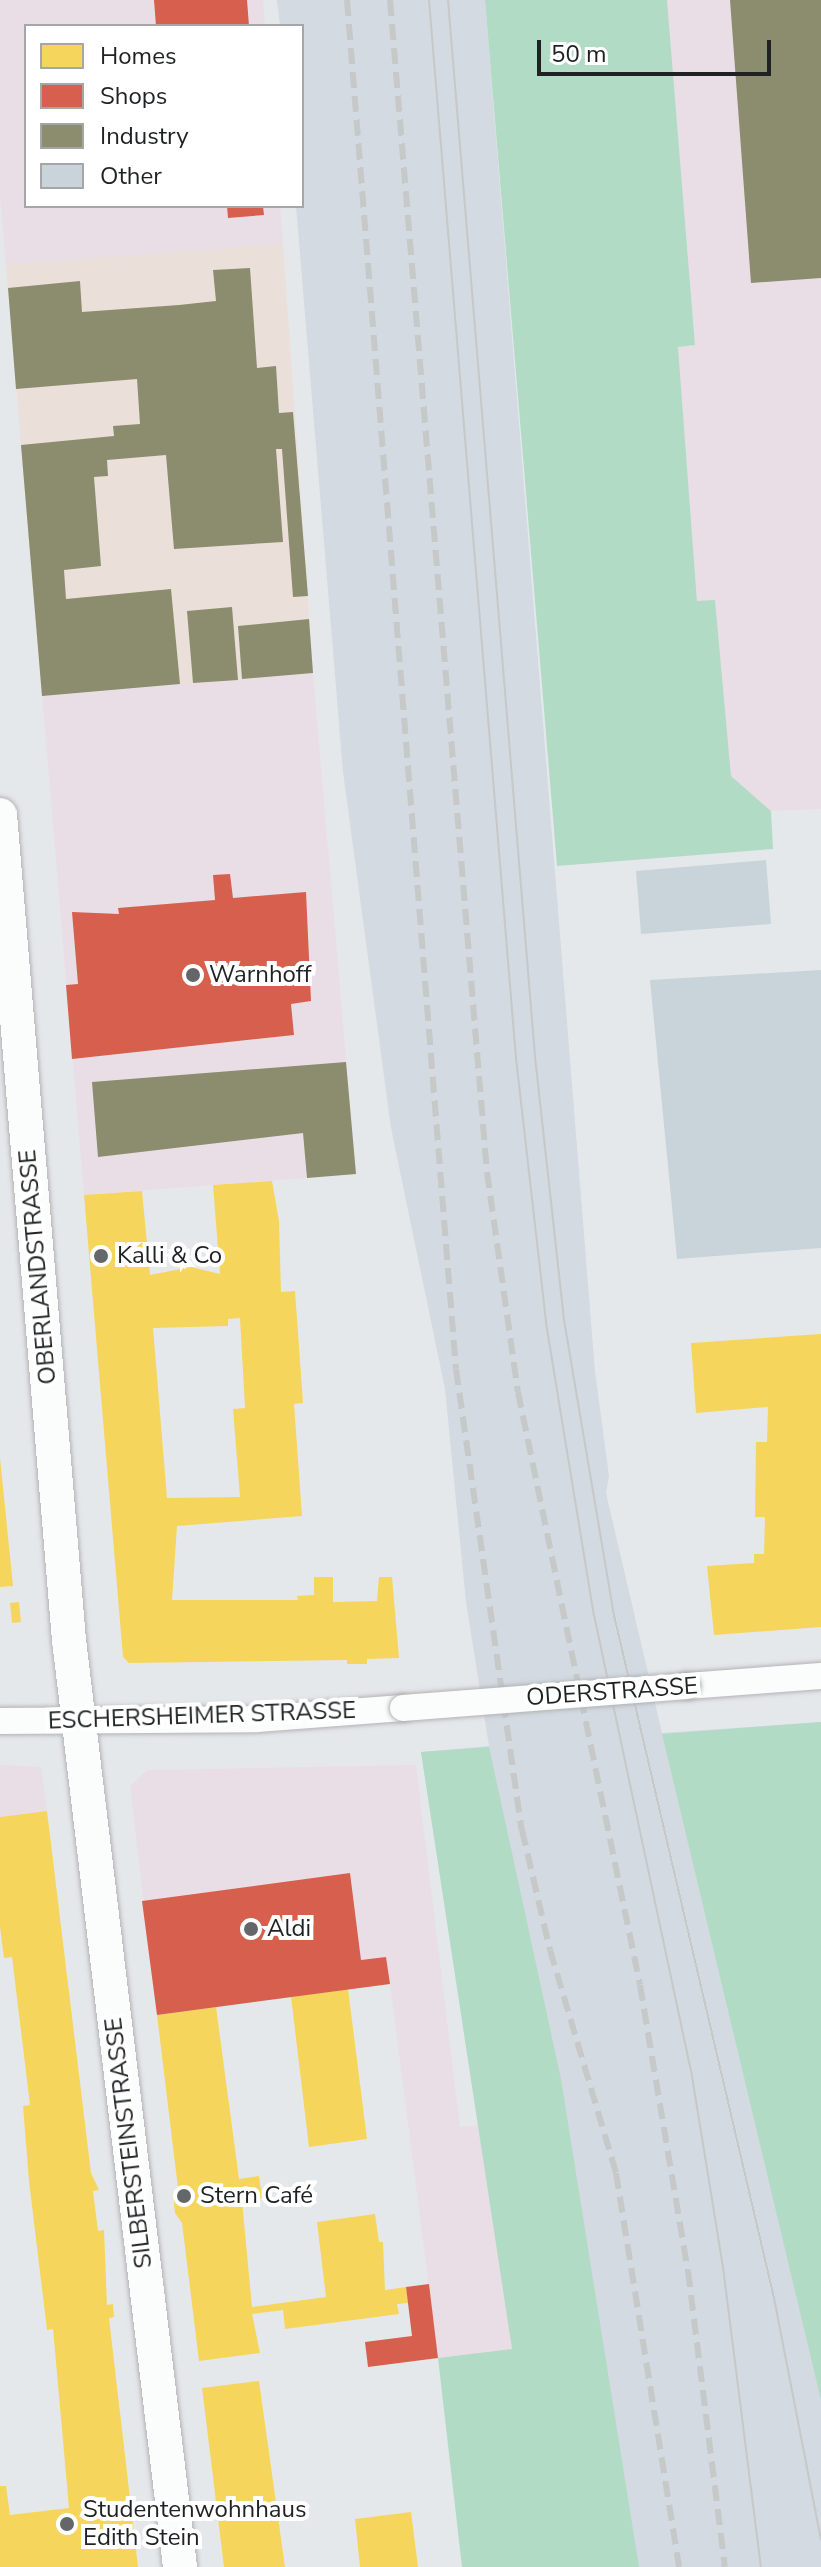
<!DOCTYPE html>
<html>
<head>
<meta charset="utf-8">
<style>
  body { margin:0 }
  #map { position:relative; width:821px; height:2567px; overflow:hidden; background:#e5e8eb; font-family:"Nunito Sans",sans-serif }
  div>[style] { position:absolute }
  .commercial>* { inset:0; background:#eadee6 }
  .industrial>* { inset:0; background:#eae0d9 }
  .built>* { inset:0; background:#d3dae1 }
  .green>* { inset:0; background:#b2dbc6 }
  .homes>* { inset:0; background:#f6d55c }
  .shops>* { inset:0; background:#d6604d }
  .industry>* { inset:0; background:#8c8c6e }
  .building>* { inset:0; background:#c9d3da }
  .roads { filter:drop-shadow(0 0 2px #b2b4b6) drop-shadow(0 0 2px #b2b4b6) }
  .minor>* { height:26px; margin:-13px; padding:0 13px; transform-origin:13px; border-radius:13px; background:#fbfcfc }
  .tertiary>* { height:34px; margin:-17px; padding:0 17px; transform-origin:17px; border-radius:17px; background:#fbfcfc }
  .tram>* { height:2px; margin:-1px; padding:0 1px; transform-origin:1px; border-radius:1px; background:#c7c8c8 }
  .rail>* { height:6px; margin-top:-3px; transform-origin:0; background:repeating-linear-gradient(90deg,#c7c8c8 0 16px,transparent 0 24px) }
  .bridges { filter:drop-shadow(0 0 2px #b2b4b6) drop-shadow(0 0 2px #b2b4b6) }
  .minor-bridge>* { height:26px; margin:-13px; padding:0 13px; transform-origin:13px; border-radius:13px; background:#fbfcfc }
  .dots>* { width:22px; height:22px; translate:-50% -50%; box-sizing:border-box; border:4px solid #fff; border-radius:50% }
  span { translate:-50% -50%; white-space:nowrap; text-align:center; line-height:1.15; -webkit-text-stroke:8px #fff; paint-order:stroke }
  .poi-label { font-size:24px; color:#1f2123 }
  .left { translate:0 -50%; text-align:left }
  .street-label { font-size:24px; color:#1f2123 }
  .legend { position:absolute; left:24px; top:24px; width:280px; height:184px; box-sizing:border-box; background:#fff; border:2px solid #a5a6a7; margin:0; padding:10px 14px; list-style:none; font-size:24px; color:#1f2123 }
  .legend li { display:flex; align-items:center; gap:16px; height:40px }
  .legend b { width:40px; border:2px solid #a5a6a7 }
  .scale { position:absolute; left:537px; top:40px; width:234px; height:36px; box-sizing:border-box; border:4px solid #1f2123; border-top:0; padding-left:10px; font-size:24px; line-height:28px; white-space:nowrap; color:#1f2123; -webkit-text-stroke:6px #fff; paint-order:stroke }
</style>
</head>
<body>
<div id="map">
  <div class="commercial">
    <div style="clip-path:polygon(0 0,263px 0,265px 26px,26px 26px,26px 206px,280px 206px,283px 244px,6px 265px,0 197px)"></div>
    <div style="clip-path:polygon(667px 0,821px 0,821px 809px,771px 811px,731px 776px,715px 601px,697px 602px,678px 347px,695px 345px)"></div>
    <div style="clip-path:polygon(313px 673px,356px 1174px,84px 1195px,42px 696px)"></div>
    <div style="clip-path:polygon(0 1765px,41px 1767px,47px 1811px,0 1817px)"></div>
    <div style="clip-path:polygon(416px 1765px,460px 2127px,482px 2125px,512px 2350px,438px 2358px,390px 1984px,157px 2015px,130px 1786px,147px 1770px)"></div>
  </div>
  <div class="industrial">
    <div style="clip-path:polygon(283px 244px,313px 673px,42px 696px,6px 265px)"></div>
  </div>
  <div class="built">
    <div style="clip-path:polygon(277px 0,485px 0,595px 1371px,609px 1476px,606px 1493px,662px 1733px,821px 1722px,821px 2567px,549px 2567px,421px 1752px,489px 1746px,466px 1602px,445px 1389px,391px 1128px,343px 772px,296px 206px,302px 206px,302px 26px,280px 26px)"></div>
  </div>
  <div class="green">
    <div style="clip-path:polygon(485px 0,667px 0,695px 345px,678px 347px,697px 601px,715px 600px,731px 776px,771px 811px,773px 849px,557px 866px)"></div>
    <div style="clip-path:polygon(821px 1722px,821px 2400px,662px 1734px)"></div>
    <div style="clip-path:polygon(489px 1747px,561px 2079px,639px 2567px,462px 2567px,438px 2358px,512px 2349px,421px 1752px)"></div>
  </div>
  <div class="homes">
    <div style="clip-path:polygon(evenodd,272px 1181px,279px 1221px,281px 1292px,295px 1291px,303px 1403px,294px 1404px,302px 1516px,177px 1526px,172px 1600px,298px 1600px,297px 1596px,314px 1595px,314px 1577px,333px 1577px,333px 1602px,377px 1601px,379px 1577px,392px 1577px,399px 1658px,367px 1659px,367px 1664px,347px 1664px,347px 1660px,129px 1663px,123px 1657px,84px 1195px,142px 1191px,150px 1275px,191px 1267px,220px 1274px,213px 1185px,272px 1181px,240px 1318px,245px 1408px,233px 1409px,240px 1497px,167px 1498px,153px 1328px,228px 1326px,228px 1319px,240px 1318px)"></div>
    <div style="clip-path:polygon(821px 1334px,821px 1627px,714px 1635px,707px 1566px,754px 1563px,754px 1554px,764px 1554px,765px 1517px,755px 1517px,756px 1442px,767px 1442px,768px 1407px,696px 1413px,691px 1343px)"></div>
    <div style="clip-path:polygon(0 1458px,13px 1586px,0 1587px)"></div>
    <div style="clip-path:polygon(19px 1602px,21px 1622px,12px 1623px,10px 1603px)"></div>
    <div style="clip-path:polygon(47px 1811px,91px 2173px,99px 2190px,93px 2191px,98px 2231px,104px 2230px,107px 2305px,113px 2304px,114px 2317px,109px 2318px,138px 2567px,0 2567px,0 2486px,6px 2486px,10px 2515px,69px 2508px,53px 2329px,47px 2330px,29px 2181px,23px 2106px,30px 2105px,12px 1957px,4px 1958px,0 1927px,0 1817px)"></div>
    <div style="clip-path:polygon(348px 1989px,367px 2139px,309px 2147px,291px 1997px)"></div>
    <div style="clip-path:polygon(216px 2007px,239px 2179px,259px 2176px,262px 2198px,242px 2201px,252px 2307px,326px 2297px,317px 2222px,375px 2214px,379px 2242px,383px 2242px,385px 2290px,406px 2287px,408px 2303px,397px 2304px,399px 2314px,285px 2329px,283px 2310px,252px 2314px,260px 2353px,199px 2361px,182px 2223px,175px 2213px,173px 2193px,178px 2188px,157px 2015px)"></div>
    <div style="clip-path:polygon(259px 2381px,285px 2567px,224px 2567px,202px 2388px)"></div>
    <div style="clip-path:polygon(411px 2512px,418px 2567px,360px 2567px,355px 2519px)"></div>
  </div>
  <div class="shops">
    <div style="clip-path:polygon(154px 0,247px 0,249px 26px,156px 26px)"></div>
    <div style="clip-path:polygon(227px 206px,263px 206px,264px 215px,228px 218px)"></div>
    <div style="clip-path:polygon(230px 874px,233px 898px,306px 892px,311px 1001px,291px 1004px,294px 1035px,72px 1059px,66px 985px,78px 984px,72px 912px,119px 914px,118px 908px,215px 900px,213px 875px)"></div>
    <div style="clip-path:polygon(350px 1873px,361px 1960px,386px 1957px,390px 1984px,157px 2015px,142px 1901px)"></div>
    <div style="clip-path:polygon(429px 2284px,438px 2358px,368px 2367px,365px 2342px,412px 2336px,406px 2287px)"></div>
  </div>
  <div class="industry">
    <div style="clip-path:polygon(730px 0,821px 0,821px 278px,751px 283px)"></div>
    <div style="clip-path:polygon(250px 268px,257px 368px,276px 366px,279px 413px,293px 412px,308px 596px,293px 597px,282px 449px,276px 449px,283px 542px,174px 549px,166px 455px,107px 460px,108px 476px,94px 477px,101px 566px,64px 570px,66px 599px,171px 589px,180px 684px,42px 696px,21px 445px,114px 436px,113px 426px,140px 424px,137px 379px,16px 389px,8px 288px,80px 281px,82px 312px,179px 305px,216px 301px,213px 270px)"></div>
    <div style="clip-path:polygon(232px 607px,238px 680px,193px 683px,187px 611px)"></div>
    <div style="clip-path:polygon(309px 619px,313px 673px,242px 679px,238px 626px)"></div>
    <div style="clip-path:polygon(346px 1062px,356px 1174px,307px 1178px,303px 1133px,98px 1157px,92px 1082px)"></div>
  </div>
  <div class="building">
    <div style="clip-path:polygon(766px 860px,771px 924px,641px 934px,636px 871px)"></div>
    <div style="clip-path:polygon(821px 970px,821px 1248px,677px 1259px,650px 980px)"></div>
  </div>
  <div class="roads">
    <div class="minor">
      <div style="left:687px;top:1686px;width:134px;rotate:-4.3deg"></div>
      <div style="left:0;top:1721px;width:257px;rotate:-0.4deg"></div>
      <div style="left:257px;top:1719px;width:146px;rotate:-4.3deg"></div>
    </div>
    <div class="tertiary">
      <div style="left:0;top:815px;width:828px;rotate:85.22deg"></div>
      <div style="left:69px;top:1640px;width:934px;rotate:83.17deg"></div>
    </div>
  </div>
  <div class="tram">
    <div style="left:429px;top:0;width:1062px;rotate:85.3deg"></div>
    <div style="left:516px;top:1058px;width:267px;rotate:83.5deg"></div>
    <div style="left:546px;top:1323px;width:296px;rotate:80.7deg"></div>
    <div style="left:594px;top:1615px;width:465px;rotate:78deg"></div>
    <div style="left:691px;top:2070px;width:200px;rotate:80.8deg"></div>
    <div style="left:723px;top:2267px;width:302px;rotate:82.8deg"></div>
    <div style="left:448px;top:0;width:1061px;rotate:85.29deg"></div>
    <div style="left:535px;top:1057px;width:265px;rotate:83.7deg"></div>
    <div style="left:564px;top:1320px;width:295px;rotate:80.4deg"></div>
    <div style="left:613px;top:1611px;width:706px;rotate:76.81deg"></div>
    <div style="left:774px;top:2298px;width:246px;rotate:79deg"></div>
  </div>
  <div class="rail">
    <div style="left:347px;top:0;width:1373px;rotate:85.45deg"></div>
    <div style="left:456px;top:1369px;width:466px;rotate:81.9deg"></div>
    <div style="left:522px;top:1830px;width:123px;rotate:76.9deg"></div>
    <div style="left:550px;top:1950px;width:233px;rotate:73.5deg"></div>
    <div style="left:616px;top:2173px;width:399px;rotate:80.9deg"></div>
    <div style="left:390px;top:0;width:1176px;rotate:85.27deg"></div>
    <div style="left:487px;top:1172px;width:222px;rotate:82deg"></div>
    <div style="left:518px;top:1392px;width:605px;rotate:78.37deg"></div>
    <div style="left:640px;top:1985px;width:290px;rotate:80.5deg"></div>
    <div style="left:688px;top:2271px;width:298px;rotate:82.9deg"></div>
  </div>
  <div class="bridges">
    <div class="minor-bridge">
      <div style="left:403px;top:1708px;width:285px;rotate:-4.4deg"></div>
    </div>
  </div>
  <div class="dots">
    <div style="left:193px;top:975px;background:#646769"></div>
    <div style="left:101px;top:1256px;background:#646769"></div>
    <div style="left:251px;top:1929px;background:#646769"></div>
    <div style="left:184px;top:2196px;background:#646769"></div>
    <div style="left:67px;top:2524px;background:#646769"></div>
  </div>
  <div class="poi-label">
    <span class="left" style="left:209px;top:975px">Warnhoff</span>
    <span class="left" style="left:117px;top:1256px">Kalli &amp; Co</span>
    <span class="left" style="left:267px;top:1929px">Aldi</span>
    <span class="left" style="left:200px;top:2196px">Stern Café</span>
    <span class="left" style="left:83px;top:2524px">Studentenwohnhaus<br>Edith Stein</span>
  </div>
  <div class="street-label">
    <span style="left:38px;top:1267px;rotate:-95deg">OBERLANDSTRASSE</span>
    <span style="left:612px;top:1692px;rotate:-4deg">ODERSTRASSE</span>
    <span style="left:202px;top:1716px;rotate:-2deg">ESCHERSHEIMER STRASSE</span>
    <span style="left:129px;top:2143px;rotate:-97deg">SILBERSTEINSTRASSE</span>
  </div>
  <ul class="legend">
  <li><b style="height:22px;background:#f6d55c"></b>Homes</li>
  <li><b style="height:22px;background:#d6604d"></b>Shops</li>
  <li><b style="height:22px;background:#8c8c6e"></b>Industry</li>
  <li><b style="height:22px;background:#c9d3da"></b>Other</li>
  </ul>
  <div class="scale">50 m</div>
</div>
</body>
</html>
